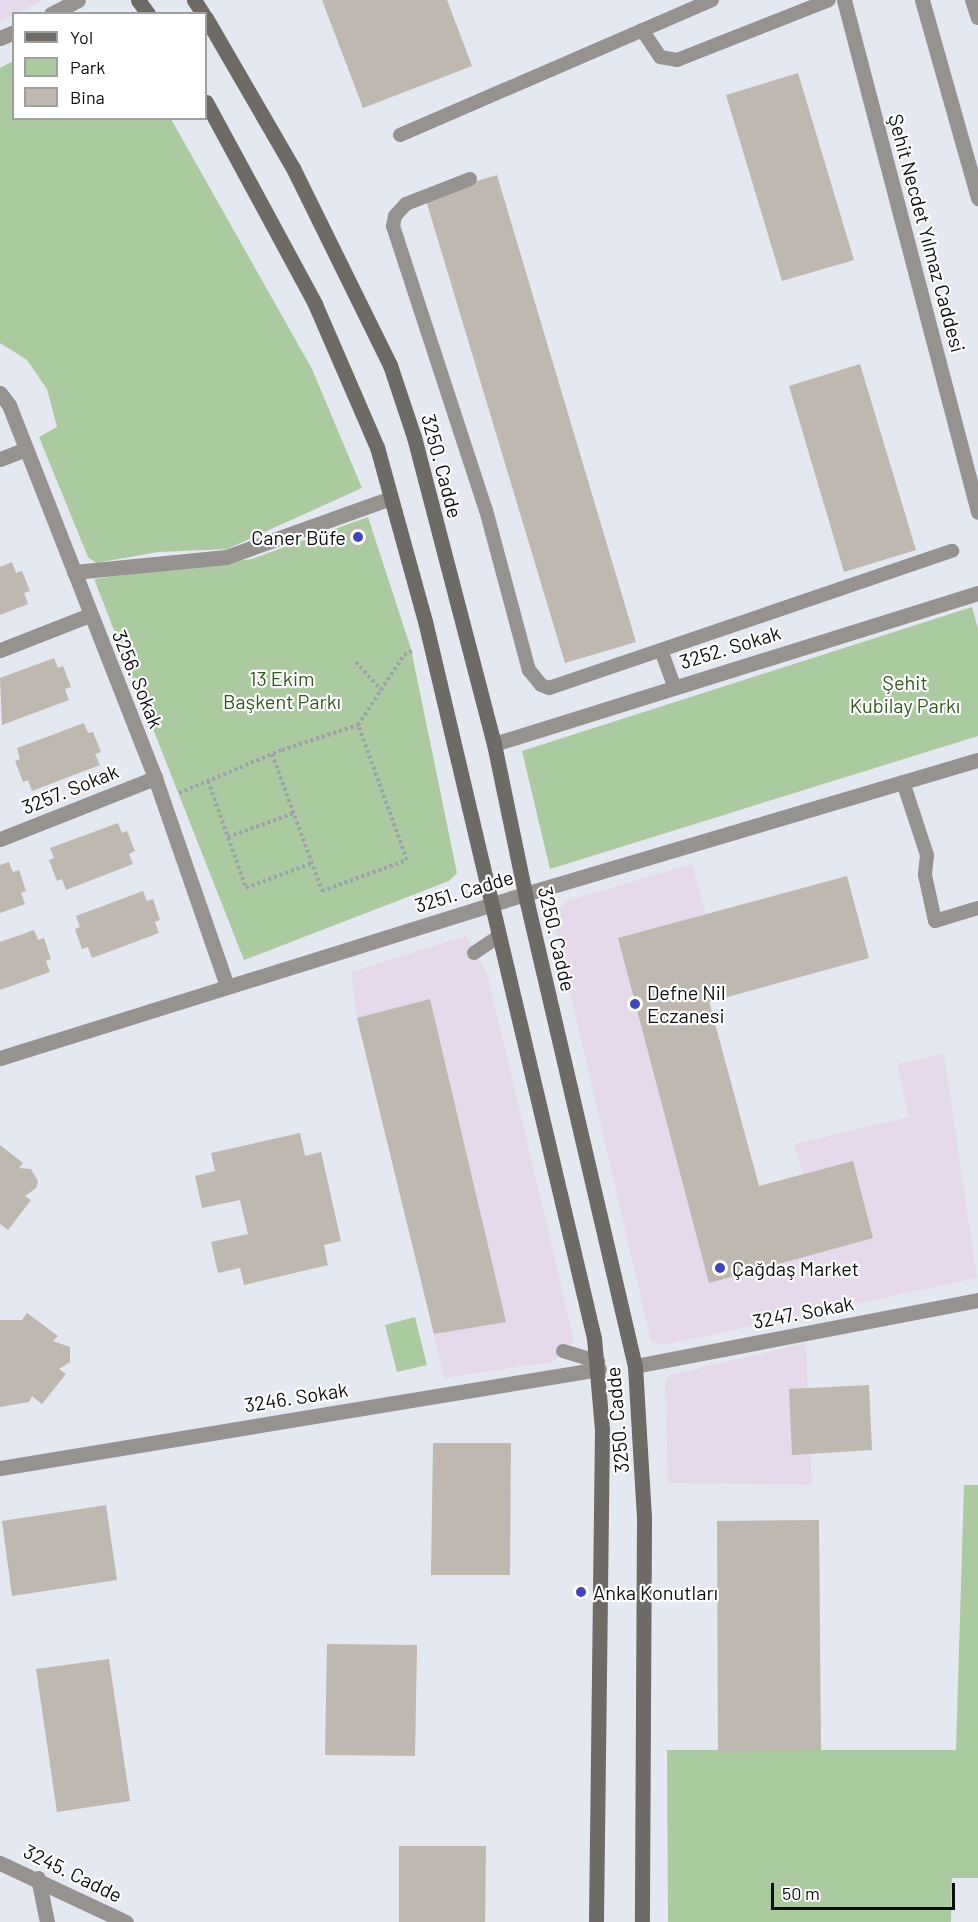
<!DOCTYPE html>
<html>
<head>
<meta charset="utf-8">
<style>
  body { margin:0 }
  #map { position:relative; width:978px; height:1922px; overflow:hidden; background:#e4e8f0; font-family:Barlow,sans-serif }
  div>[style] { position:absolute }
  .commercial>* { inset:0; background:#e6d9ec }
  .green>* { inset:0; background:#accaa0 }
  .building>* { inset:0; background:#beb8b1 }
  .path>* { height:4px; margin-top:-2px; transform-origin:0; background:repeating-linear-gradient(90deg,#9ea1a7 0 3px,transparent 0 6px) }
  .lane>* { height:14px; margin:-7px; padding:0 7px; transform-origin:7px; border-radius:7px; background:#95928f }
  .street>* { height:15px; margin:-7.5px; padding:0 7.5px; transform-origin:7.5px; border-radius:7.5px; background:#95928f }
  .secondary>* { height:15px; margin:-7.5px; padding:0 7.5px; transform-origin:7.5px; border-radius:7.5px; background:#6e6a66 }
  .dots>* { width:16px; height:16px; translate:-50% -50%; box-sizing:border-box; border:3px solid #fff; border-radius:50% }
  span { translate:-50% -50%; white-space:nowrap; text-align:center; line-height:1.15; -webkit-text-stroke:4.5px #fff; paint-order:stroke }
  .street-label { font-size:20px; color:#0c0e10 }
  .poi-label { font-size:20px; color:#0c0e10 }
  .right { translate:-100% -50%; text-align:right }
  .left { translate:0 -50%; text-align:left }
  .park-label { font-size:20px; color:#31591d }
  .legend { position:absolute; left:12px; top:12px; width:195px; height:108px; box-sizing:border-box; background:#fff; border:2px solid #9e9f9f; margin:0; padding:8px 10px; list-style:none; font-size:18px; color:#0c0e10 }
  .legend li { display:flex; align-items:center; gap:12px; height:30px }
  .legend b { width:30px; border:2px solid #9e9f9f }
  .scale { position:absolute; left:771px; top:1883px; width:184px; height:27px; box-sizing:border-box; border:3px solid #0c0e10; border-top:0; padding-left:8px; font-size:18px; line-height:21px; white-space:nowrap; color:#0c0e10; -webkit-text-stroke:4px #fff; paint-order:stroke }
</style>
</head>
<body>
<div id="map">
  <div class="commercial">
    <div style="clip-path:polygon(0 0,43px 0,0 21px)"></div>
    <div style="clip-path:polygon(692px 864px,728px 997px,710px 1002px,759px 1186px,803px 1174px,794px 1144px,909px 1117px,897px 1064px,944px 1054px,977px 1278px,664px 1345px,651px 1341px,554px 923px,555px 913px,567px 901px)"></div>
    <div style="clip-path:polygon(466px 936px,487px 973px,574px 1340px,553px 1362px,444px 1378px,357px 1018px,351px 972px)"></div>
    <div style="clip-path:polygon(806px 1343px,812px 1485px,668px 1483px,665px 1383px,670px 1375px)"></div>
  </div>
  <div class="green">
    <div style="clip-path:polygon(13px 61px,14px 118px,171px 119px,312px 369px,362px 488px,227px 549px,158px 552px,96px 563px,88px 557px,39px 437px,57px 427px,47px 389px,27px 360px,0 343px,0 68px)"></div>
    <div style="clip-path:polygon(368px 517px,411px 649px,457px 873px,449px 881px,244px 960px,94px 579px,252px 559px)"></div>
    <div style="clip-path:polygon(972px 607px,978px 629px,978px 736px,550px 869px,522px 751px)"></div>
    <div style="clip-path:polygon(415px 1317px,427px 1365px,397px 1372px,385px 1325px)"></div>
    <div style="clip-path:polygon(964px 1485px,978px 1485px,978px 1878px,952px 1878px,951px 1922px,668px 1922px,667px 1750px,956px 1750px)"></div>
  </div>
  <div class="building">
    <div style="clip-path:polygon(322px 0,447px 0,472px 66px,363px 108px)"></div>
    <div style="clip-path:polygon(798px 73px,854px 260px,782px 281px,726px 95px)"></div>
    <div style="clip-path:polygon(497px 175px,636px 642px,565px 663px,425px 197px)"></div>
    <div style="clip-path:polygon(860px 364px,916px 550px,844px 572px,789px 386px)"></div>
    <div style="clip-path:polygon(361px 525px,369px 541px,354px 548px,346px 532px)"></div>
    <div style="clip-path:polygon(12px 562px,16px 573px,22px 571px,30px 591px,24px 593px,28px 604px,0 615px,0 567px)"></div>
    <div style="clip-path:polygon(54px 658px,58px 668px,63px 666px,71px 687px,65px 689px,69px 700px,2px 725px,0 678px)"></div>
    <div style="clip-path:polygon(84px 723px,88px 733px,93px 732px,101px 752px,95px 754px,100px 765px,32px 791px,28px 780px,23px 782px,15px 761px,20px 759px,17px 748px)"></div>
    <div style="clip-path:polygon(118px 823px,122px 833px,127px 831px,135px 851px,129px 854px,133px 864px,66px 890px,62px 879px,57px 881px,49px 860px,54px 858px,50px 848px)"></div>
    <div style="clip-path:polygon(9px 862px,13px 872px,19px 870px,26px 891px,21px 893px,25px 904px,0 913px,0 865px)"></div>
    <div style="clip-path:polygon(847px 876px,869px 958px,709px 1002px,759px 1186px,853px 1161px,873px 1238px,709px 1283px,618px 938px)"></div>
    <div style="clip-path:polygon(143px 891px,147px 901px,153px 899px,160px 920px,155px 922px,159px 933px,92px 958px,88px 947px,82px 949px,75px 929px,80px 927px,76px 916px)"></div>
    <div style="clip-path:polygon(34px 930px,38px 940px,44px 938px,51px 959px,46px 961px,50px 972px,0 990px,0 942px)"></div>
    <div style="clip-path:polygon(430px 999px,506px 1322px,434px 1334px,357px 1018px)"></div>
    <div style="clip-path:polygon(300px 1133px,305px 1156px,321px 1152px,341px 1241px,324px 1245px,328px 1265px,244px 1285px,240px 1268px,218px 1273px,211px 1242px,248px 1234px,240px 1200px,202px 1208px,195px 1176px,215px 1171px,211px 1153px)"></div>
    <div style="clip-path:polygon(0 1145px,23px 1163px,19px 1168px,31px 1169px,38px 1181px,36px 1188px,25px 1196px,31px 1200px,8px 1230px,0 1224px)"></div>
    <div style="clip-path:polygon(27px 1313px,58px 1336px,53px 1341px,70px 1347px,70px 1362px,59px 1369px,66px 1374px,42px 1404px,32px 1396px,29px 1402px,0 1407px,0 1320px,22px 1320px)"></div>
    <div style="clip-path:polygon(869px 1385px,872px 1450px,792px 1455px,789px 1389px)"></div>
    <div style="clip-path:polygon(433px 1443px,511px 1443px,510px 1575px,431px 1575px)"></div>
    <div style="clip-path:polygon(106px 1505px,117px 1580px,12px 1596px,2px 1521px)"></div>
    <div style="clip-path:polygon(819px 1520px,821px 1750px,718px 1751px,717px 1521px)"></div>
    <div style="clip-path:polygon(578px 1584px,585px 1584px,585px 1600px,577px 1600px)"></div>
    <div style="clip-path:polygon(327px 1644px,417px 1645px,415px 1756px,325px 1755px)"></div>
    <div style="clip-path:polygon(109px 1659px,130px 1801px,57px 1812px,36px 1669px)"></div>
    <div style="clip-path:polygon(399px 1846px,486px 1846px,485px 1922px,399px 1922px)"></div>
  </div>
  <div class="path">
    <div style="left:356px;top:662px;width:38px;rotate:48deg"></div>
    <div style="left:272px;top:754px;width:146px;rotate:69.9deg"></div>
    <div style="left:322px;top:891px;width:90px;rotate:-20deg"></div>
    <div style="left:407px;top:860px;width:144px;rotate:-109.9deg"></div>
    <div style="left:208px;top:781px;width:114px;rotate:70.4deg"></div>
    <div style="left:246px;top:888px;width:71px;rotate:-20.7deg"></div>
    <div style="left:179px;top:793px;width:112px;rotate:-22.7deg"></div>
    <div style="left:282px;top:750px;width:80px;rotate:-18.2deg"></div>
    <div style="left:358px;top:725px;width:84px;rotate:-56.7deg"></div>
    <div style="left:404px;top:655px;width:9px;rotate:-27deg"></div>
    <div style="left:228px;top:837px;width:70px;rotate:-20deg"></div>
  </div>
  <div class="lane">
    <div style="left:972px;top:0;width:19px;rotate:72deg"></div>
    <div style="left:642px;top:30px;width:32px;rotate:56deg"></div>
    <div style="left:660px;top:57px;width:17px;rotate:10deg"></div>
    <div style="left:677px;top:60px;width:163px;rotate:-21.5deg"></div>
    <div style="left:400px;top:135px;width:340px;rotate:-23.4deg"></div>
    <div style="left:470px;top:179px;width:69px;rotate:158.7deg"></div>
    <div style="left:406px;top:204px;width:16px;rotate:133deg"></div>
    <div style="left:395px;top:216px;width:10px;rotate:101deg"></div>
    <div style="left:393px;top:226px;width:299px;rotate:71.9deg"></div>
    <div style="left:486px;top:510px;width:166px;rotate:75deg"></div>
    <div style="left:529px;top:670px;width:19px;rotate:51deg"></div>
    <div style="left:541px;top:685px;width:9px;rotate:21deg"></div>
    <div style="left:549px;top:688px;width:426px;rotate:-18.8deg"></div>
    <div style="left:661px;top:650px;width:38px;rotate:70deg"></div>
    <div style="left:903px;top:782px;width:77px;rotate:71.8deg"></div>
    <div style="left:927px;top:855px;width:20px;rotate:96deg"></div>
    <div style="left:925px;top:875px;width:47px;rotate:77.7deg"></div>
    <div style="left:935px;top:921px;width:45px;rotate:-16.8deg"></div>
    <div style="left:474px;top:953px;width:30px;rotate:-34deg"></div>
    <div style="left:563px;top:1351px;width:37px;rotate:17deg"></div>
  </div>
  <div class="street">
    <div style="left:844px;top:0;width:529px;rotate:75.33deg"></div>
    <div style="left:922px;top:0;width:206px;rotate:74.2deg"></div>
    <div style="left:51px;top:14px;width:30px;rotate:-27deg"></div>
    <div style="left:0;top:38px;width:15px;rotate:-23deg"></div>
    <div style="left:0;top:393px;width:15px;rotate:53deg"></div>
    <div style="left:9px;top:405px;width:401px;rotate:68.6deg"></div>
    <div style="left:155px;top:778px;width:220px;rotate:70.9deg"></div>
    <div style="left:0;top:459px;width:28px;rotate:-21deg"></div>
    <div style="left:74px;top:572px;width:153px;rotate:-5.6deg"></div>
    <div style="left:226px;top:557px;width:175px;rotate:-19.7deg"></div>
    <div style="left:0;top:650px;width:97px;rotate:-21.3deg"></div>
    <div style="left:494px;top:744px;width:507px;rotate:-17.33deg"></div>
    <div style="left:0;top:839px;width:167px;rotate:-21.5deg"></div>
    <div style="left:0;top:1058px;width:550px;rotate:-17.35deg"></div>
    <div style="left:525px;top:894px;width:472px;rotate:-16.5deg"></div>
    <div style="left:635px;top:1366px;width:349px;rotate:-10.9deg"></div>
    <div style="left:0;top:1468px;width:607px;rotate:-9.38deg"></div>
    <div style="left:0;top:1863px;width:139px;rotate:25.1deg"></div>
    <div style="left:38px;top:1878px;width:45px;rotate:78.4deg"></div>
  </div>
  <div class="secondary">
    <div style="left:138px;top:0;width:17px;rotate:54deg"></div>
    <div style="left:194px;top:0;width:17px;rotate:57deg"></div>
    <div style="left:206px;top:18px;width:173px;rotate:59.9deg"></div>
    <div style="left:293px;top:168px;width:220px;rotate:63.8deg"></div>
    <div style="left:390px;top:365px;width:76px;rotate:71.6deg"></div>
    <div style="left:414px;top:437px;width:317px;rotate:75.4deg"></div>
    <div style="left:494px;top:744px;width:153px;rotate:78.3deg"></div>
    <div style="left:525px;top:894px;width:485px;rotate:76.9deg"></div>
    <div style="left:635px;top:1366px;width:153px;rotate:86.6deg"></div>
    <div style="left:644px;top:1519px;width:403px;rotate:90.3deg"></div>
    <div style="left:206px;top:102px;width:230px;rotate:61.6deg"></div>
    <div style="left:315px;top:304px;width:156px;rotate:66.6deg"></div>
    <div style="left:377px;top:447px;width:180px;rotate:74.6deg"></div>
    <div style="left:425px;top:621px;width:737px;rotate:76.74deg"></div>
    <div style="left:594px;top:1338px;width:91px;rotate:85deg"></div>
    <div style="left:602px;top:1429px;width:493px;rotate:90.7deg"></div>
  </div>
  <div class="dots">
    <div style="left:358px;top:537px;background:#4046ba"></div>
    <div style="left:635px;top:1004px;background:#4046ba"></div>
    <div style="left:720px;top:1268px;background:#4046ba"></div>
    <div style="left:581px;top:1592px;background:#4046ba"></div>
  </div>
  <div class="street-label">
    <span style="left:927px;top:233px;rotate:75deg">Şehit Necdet Yılmaz Caddesi</span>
    <span style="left:442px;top:466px;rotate:75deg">3250. Cadde</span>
    <span style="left:730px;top:647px;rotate:-17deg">3252. Sokak</span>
    <span style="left:138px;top:679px;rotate:68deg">3256. Sokak</span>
    <span style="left:70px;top:789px;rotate:-22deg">3257. Sokak</span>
    <span style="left:464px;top:891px;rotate:-17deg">3251. Cadde</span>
    <span style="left:557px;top:939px;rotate:77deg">3250. Cadde</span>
    <span style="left:803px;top:1312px;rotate:-11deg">3247. Sokak</span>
    <span style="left:296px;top:1397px;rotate:-9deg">3246. Sokak</span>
    <span style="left:617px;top:1420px;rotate:-95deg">3250. Cadde</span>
    <span style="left:73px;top:1873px;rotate:26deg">3245. Cadde</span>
  </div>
  <div class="poi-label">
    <span class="right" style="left:346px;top:537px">Caner Büfe</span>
    <span class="left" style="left:647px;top:1004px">Defne Nil<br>Eczanesi</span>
    <span class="left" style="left:732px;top:1268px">Çağdaş Market</span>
    <span class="left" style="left:593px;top:1592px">Anka Konutları</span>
  </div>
  <div class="park-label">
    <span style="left:282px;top:690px">13 Ekim<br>Başkent Parkı</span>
    <span style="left:905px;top:694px">Şehit<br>Kubilay Parkı</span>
  </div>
  <ul class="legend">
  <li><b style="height:8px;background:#6e6a66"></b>Yol</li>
  <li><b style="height:16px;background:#accaa0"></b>Park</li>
  <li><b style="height:16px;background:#beb8b1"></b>Bina</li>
  </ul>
  <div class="scale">50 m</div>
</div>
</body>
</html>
